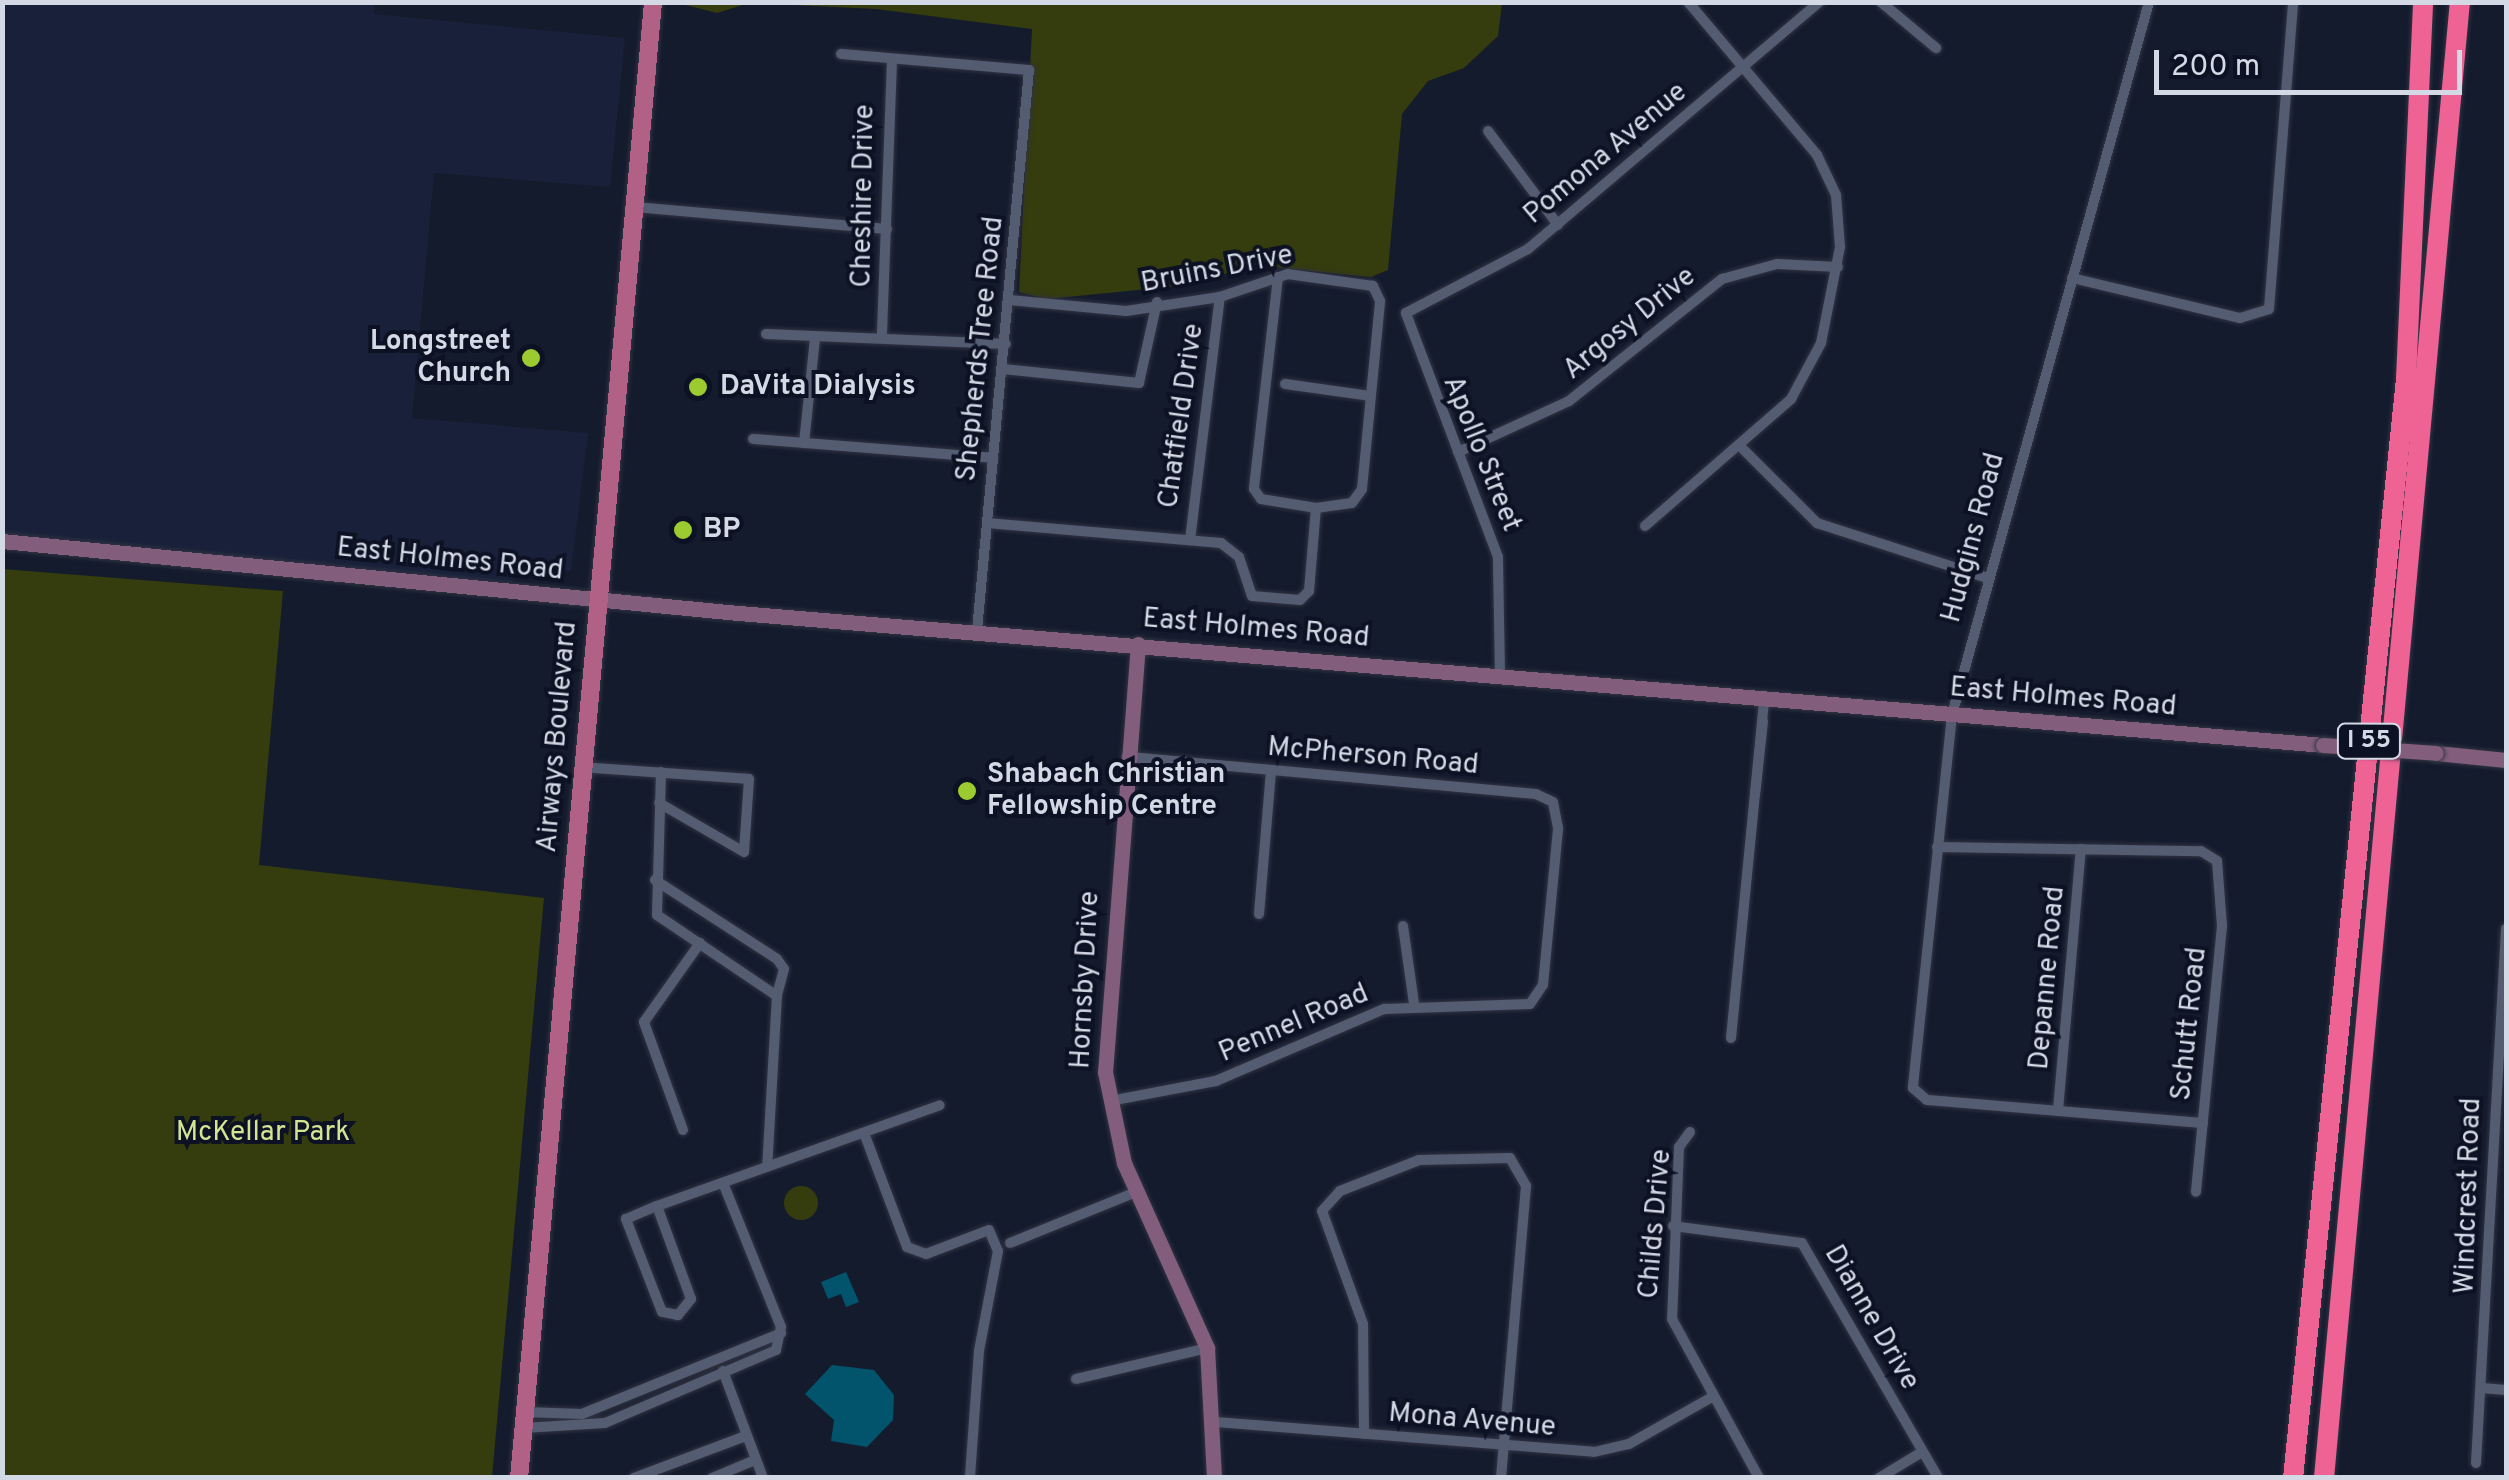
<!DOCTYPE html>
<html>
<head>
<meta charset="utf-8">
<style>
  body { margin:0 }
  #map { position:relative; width:2509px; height:1480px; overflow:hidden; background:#141b2d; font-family:Overpass,sans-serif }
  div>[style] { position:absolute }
  .built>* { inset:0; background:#19213a }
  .green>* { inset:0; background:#353c0d }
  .round { border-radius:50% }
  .water>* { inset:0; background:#01546b }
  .roads { filter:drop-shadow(0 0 2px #313443) drop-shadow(0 0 2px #313443) }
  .street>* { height:10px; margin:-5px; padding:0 5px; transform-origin:5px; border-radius:5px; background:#545c72 }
  .secondary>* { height:15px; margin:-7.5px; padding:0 7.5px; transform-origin:7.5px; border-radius:7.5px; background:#825e7c }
  .primary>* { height:18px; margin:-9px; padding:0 9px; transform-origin:9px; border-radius:9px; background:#b16086 }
  .highway>* { height:20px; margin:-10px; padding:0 10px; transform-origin:10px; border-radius:10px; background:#ef6294 }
  .bridges { filter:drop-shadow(0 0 2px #313443) drop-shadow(0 0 2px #313443) }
  .secondary-bridge>* { height:15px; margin:-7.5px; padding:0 7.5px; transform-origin:7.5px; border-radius:7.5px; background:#825e7c }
  .dots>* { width:28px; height:28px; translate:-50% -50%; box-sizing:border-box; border:5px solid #0c1123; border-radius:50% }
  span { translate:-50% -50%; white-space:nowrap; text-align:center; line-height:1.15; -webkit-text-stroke:8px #0c1123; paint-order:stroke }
  .shield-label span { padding:2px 8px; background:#0c1123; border:2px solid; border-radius:8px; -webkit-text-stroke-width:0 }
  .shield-label { font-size:25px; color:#d4d9e6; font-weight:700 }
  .street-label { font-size:28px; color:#d4d9e6 }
  .poi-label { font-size:28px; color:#d4d9e6; font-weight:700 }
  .right { translate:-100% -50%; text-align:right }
  .left { translate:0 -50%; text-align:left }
  .park-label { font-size:28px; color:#d4e592 }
  .frame { position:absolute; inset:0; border:5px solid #d4d9e6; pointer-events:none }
  .scale { position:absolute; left:2154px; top:50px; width:308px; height:45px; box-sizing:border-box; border:5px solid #d4d9e6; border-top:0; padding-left:12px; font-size:30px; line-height:35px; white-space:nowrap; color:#d4d9e6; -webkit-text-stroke:8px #0c1123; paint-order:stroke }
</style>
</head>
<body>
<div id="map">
  <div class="built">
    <div style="clip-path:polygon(2px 3px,375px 3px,374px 14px,625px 38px,610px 187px,434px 173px,412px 418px,588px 433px,571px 571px,515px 572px,512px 584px,3px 534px)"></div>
  </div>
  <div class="green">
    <div style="clip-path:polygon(678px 3px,1502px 3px,1498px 36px,1464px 68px,1428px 81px,1402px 114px,1388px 270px,1371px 277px,1254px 265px,1188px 285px,1047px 299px,1019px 292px,1032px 29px,876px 9px,749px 3px,717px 13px)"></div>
    <div style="clip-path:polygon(2px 569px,283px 591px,259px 865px,544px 898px,492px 1477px,3px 1477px)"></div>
    <div class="round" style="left:784px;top:1186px;width:34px;height:34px"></div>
  </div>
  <div class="water">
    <div style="clip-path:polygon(846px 1272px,859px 1302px,846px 1307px,841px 1294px,828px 1299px,821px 1282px)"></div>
    <div style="clip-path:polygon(832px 1365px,874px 1370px,894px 1395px,893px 1420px,867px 1447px,831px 1441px,834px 1420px,805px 1394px)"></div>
  </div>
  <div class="roads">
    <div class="street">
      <div style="left:1881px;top:2px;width:72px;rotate:39.9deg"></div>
      <div style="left:2149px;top:2px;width:740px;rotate:105.45deg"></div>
      <div style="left:1952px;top:715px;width:375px;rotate:96deg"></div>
      <div style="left:1913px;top:1088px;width:18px;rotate:41deg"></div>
      <div style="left:1927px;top:1100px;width:277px;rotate:4.8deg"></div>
      <div style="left:841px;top:54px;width:189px;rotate:4.9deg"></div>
      <div style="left:1029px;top:70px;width:563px;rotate:95.3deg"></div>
      <div style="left:1488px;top:131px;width:117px;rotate:53.3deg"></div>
      <div style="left:634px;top:207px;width:254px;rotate:5deg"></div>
      <div style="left:1278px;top:277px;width:213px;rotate:96.5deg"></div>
      <div style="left:1254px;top:489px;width:12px;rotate:55deg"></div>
      <div style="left:1261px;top:499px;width:56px;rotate:9.3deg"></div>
      <div style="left:2072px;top:278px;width:173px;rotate:13.4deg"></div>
      <div style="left:2240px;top:318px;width:30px;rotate:-17deg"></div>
      <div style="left:2269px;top:309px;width:308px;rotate:-85.5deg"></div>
      <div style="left:882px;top:333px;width:274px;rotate:-87.9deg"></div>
      <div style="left:766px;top:334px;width:240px;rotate:2.4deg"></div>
      <div style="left:1003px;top:369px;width:137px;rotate:5.9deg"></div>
      <div style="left:1139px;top:383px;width:83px;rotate:-77.5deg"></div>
      <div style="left:1285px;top:384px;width:86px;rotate:8deg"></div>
      <div style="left:753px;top:439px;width:241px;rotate:4.5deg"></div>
      <div style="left:804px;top:443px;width:106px;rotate:-84deg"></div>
      <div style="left:1743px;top:449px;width:105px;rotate:45deg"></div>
      <div style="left:1817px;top:523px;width:179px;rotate:17.9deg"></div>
      <div style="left:1458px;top:452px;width:122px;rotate:-24.7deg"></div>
      <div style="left:1569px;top:401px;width:196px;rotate:-38.6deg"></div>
      <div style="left:1722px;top:279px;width:57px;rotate:-15.3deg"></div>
      <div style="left:1777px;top:264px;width:61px;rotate:2.8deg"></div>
      <div style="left:987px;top:523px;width:235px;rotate:4.9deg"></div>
      <div style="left:1221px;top:543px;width:23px;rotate:38deg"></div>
      <div style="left:1239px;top:557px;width:41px;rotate:71.6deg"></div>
      <div style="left:1252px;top:596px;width:48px;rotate:4.8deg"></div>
      <div style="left:1300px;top:600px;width:13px;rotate:-45deg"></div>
      <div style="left:1309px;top:591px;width:83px;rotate:-85.2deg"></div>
      <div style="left:1316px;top:508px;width:36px;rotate:-8deg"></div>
      <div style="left:1352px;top:503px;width:17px;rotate:-54deg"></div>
      <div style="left:1362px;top:489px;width:189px;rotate:-84.5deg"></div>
      <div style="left:1380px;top:301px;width:17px;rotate:-115deg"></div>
      <div style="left:1373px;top:286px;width:86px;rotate:-172deg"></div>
      <div style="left:1288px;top:274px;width:72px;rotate:161.3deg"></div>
      <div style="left:1220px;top:297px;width:95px;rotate:171.5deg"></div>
      <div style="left:1126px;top:311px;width:117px;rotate:-174.6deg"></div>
      <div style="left:1645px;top:526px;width:194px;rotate:-41deg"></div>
      <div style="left:1791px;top:399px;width:64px;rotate:-61.8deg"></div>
      <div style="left:1821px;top:343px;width:98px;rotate:-78.8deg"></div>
      <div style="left:1840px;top:247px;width:52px;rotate:-94.4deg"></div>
      <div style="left:1836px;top:195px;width:44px;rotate:-115.4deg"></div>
      <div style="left:1817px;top:155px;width:200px;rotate:-130.1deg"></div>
      <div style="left:1190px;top:540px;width:245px;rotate:-83deg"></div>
      <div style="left:1500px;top:675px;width:118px;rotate:-91deg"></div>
      <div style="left:1498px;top:557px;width:261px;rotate:-110.7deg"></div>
      <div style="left:1406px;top:313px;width:138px;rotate:-27.7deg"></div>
      <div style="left:1528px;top:249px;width:382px;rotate:-40.3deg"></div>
      <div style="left:582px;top:767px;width:167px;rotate:4.1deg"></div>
      <div style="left:749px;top:779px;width:73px;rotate:93.9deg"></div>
      <div style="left:744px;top:852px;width:98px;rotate:-150deg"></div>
      <div style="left:661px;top:772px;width:143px;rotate:91.6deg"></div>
      <div style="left:657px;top:915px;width:145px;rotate:34deg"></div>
      <div style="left:777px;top:996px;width:171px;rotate:93.3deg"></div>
      <div style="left:1755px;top:795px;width:74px;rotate:-83.8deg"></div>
      <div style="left:1937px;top:847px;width:264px;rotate:0.9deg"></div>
      <div style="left:2201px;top:851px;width:19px;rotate:32deg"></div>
      <div style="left:2217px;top:861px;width:65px;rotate:85.6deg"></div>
      <div style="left:2222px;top:926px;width:267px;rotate:95.6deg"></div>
      <div style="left:655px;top:880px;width:145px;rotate:32.9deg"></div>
      <div style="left:777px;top:959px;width:12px;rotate:55deg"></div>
      <div style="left:784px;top:969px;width:28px;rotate:105deg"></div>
      <div style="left:1259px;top:914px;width:144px;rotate:-85.2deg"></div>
      <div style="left:1403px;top:926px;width:78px;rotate:81.9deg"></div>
      <div style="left:1731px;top:1038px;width:341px;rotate:-84.4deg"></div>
      <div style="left:1110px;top:1101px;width:108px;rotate:-10.7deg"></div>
      <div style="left:1216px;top:1081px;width:183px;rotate:-23.2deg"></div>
      <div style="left:1384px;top:1009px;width:146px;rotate:-2deg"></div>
      <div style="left:1530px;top:1004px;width:23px;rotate:-56deg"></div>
      <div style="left:1543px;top:985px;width:158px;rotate:-84.5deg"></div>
      <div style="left:1558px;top:828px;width:26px;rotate:-101deg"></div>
      <div style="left:1553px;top:802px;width:19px;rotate:-155deg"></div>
      <div style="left:1536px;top:794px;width:411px;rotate:-174.8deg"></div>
      <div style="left:2058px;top:1110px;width:262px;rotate:-85deg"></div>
      <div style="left:683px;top:1130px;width:115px;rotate:-109.9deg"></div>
      <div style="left:644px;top:1022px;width:97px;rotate:-54.7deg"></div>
      <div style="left:1690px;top:1132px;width:19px;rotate:126deg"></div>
      <div style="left:1679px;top:1147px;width:172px;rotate:92.3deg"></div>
      <div style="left:1672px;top:1319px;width:181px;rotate:61.3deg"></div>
      <div style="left:864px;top:1133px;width:122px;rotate:69.3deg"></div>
      <div style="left:907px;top:1247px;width:20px;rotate:20deg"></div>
      <div style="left:926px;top:1254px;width:67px;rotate:-20.9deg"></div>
      <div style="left:989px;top:1230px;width:23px;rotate:67deg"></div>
      <div style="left:998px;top:1251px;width:102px;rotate:100.8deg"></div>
      <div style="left:979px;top:1351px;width:127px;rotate:94.1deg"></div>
      <div style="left:657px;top:1206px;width:99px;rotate:69.9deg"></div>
      <div style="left:691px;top:1299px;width:21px;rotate:129deg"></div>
      <div style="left:678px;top:1315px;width:16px;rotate:-169deg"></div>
      <div style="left:662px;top:1312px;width:100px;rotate:-111.2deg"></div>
      <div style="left:626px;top:1219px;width:34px;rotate:-23deg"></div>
      <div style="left:657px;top:1206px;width:300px;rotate:-19.6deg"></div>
      <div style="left:1673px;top:1226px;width:130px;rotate:7.5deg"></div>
      <div style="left:1802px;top:1243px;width:272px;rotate:59.9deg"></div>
      <div style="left:1010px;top:1243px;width:136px;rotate:-22deg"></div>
      <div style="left:723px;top:1371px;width:114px;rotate:69.5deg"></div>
      <div style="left:1076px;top:1379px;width:135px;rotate:-13.3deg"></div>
      <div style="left:2482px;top:1388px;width:24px;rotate:5deg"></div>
      <div style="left:525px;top:1412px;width:57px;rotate:2deg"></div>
      <div style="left:582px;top:1414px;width:215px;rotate:-22.1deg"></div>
      <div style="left:1216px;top:1422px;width:379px;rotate:4.5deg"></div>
      <div style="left:1594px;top:1452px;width:36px;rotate:-13deg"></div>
      <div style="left:1629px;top:1444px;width:95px;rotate:-29.5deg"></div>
      <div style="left:524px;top:1428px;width:81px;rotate:-3.5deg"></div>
      <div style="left:605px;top:1423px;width:186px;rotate:-23.1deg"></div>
      <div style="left:776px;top:1350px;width:24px;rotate:-78deg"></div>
      <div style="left:781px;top:1327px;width:155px;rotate:-111.9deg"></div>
      <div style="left:1364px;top:1434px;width:110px;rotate:-90.5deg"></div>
      <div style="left:1363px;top:1324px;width:120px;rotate:-109.9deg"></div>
      <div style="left:1322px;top:1211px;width:27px;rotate:-48deg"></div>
      <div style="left:1340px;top:1191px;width:85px;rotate:-21.4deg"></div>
      <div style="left:1419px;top:1160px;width:91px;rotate:-1.3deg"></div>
      <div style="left:1510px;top:1158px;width:32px;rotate:60deg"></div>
      <div style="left:1526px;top:1186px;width:293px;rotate:94.9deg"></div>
      <div style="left:2476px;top:1463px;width:535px;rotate:-86.78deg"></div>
      <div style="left:634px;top:1478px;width:120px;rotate:-20.6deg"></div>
      <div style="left:712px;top:1478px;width:47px;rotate:-22.7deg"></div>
      <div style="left:1879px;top:1478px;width:50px;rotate:-31.2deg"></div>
    </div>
    <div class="secondary">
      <div style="left:2px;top:541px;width:728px;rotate:5.59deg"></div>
      <div style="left:727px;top:612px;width:1602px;rotate:4.76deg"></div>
      <div style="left:1138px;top:644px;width:429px;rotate:94.4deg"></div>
      <div style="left:1105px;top:1072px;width:93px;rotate:78.2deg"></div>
      <div style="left:1124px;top:1163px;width:203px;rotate:65.8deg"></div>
      <div style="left:1207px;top:1348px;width:130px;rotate:86.9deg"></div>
      <div style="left:2436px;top:753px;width:70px;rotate:5.7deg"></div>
    </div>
    <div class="primary">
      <div style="left:519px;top:1478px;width:1482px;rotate:-84.81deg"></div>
    </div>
    <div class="highway">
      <div style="left:2293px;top:1478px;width:1105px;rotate:-84.13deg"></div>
      <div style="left:2406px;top:379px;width:377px;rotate:-87.4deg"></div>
      <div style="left:2324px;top:1478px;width:1482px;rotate:-84.74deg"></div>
    </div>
  </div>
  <div class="bridges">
    <div class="secondary-bridge">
      <div style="left:2323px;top:745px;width:113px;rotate:4deg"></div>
    </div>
  </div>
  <div class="dots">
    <div style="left:531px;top:358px;background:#9cca31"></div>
    <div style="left:698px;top:387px;background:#9cca31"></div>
    <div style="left:683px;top:530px;background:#9cca31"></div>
    <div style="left:967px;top:791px;background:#9cca31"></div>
  </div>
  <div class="shield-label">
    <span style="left:2369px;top:741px">I 55</span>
  </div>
  <div class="street-label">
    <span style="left:1606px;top:154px;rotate:-40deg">Pomona Avenue</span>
    <span style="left:864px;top:196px;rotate:-89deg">Cheshire Drive</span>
    <span style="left:1217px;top:270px;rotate:-11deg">Bruins Drive</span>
    <span style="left:1630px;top:324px;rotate:-39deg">Argosy Drive</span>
    <span style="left:981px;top:349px;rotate:-84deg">Shepherds Tree Road</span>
    <span style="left:1182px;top:416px;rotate:-82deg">Chatfield Drive</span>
    <span style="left:1481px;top:454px;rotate:68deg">Apollo Street</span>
    <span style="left:1974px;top:538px;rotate:-75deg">Hudgins Road</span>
    <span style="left:450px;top:560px;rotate:6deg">East Holmes Road</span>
    <span style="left:1256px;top:629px;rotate:5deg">East Holmes Road</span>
    <span style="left:2063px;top:698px;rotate:5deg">East Holmes Road</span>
    <span style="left:558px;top:737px;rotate:-85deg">Airways Boulevard</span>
    <span style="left:1373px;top:757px;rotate:5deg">McPherson Road</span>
    <span style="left:2048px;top:978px;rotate:-85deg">Depanne Road</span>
    <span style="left:1086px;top:980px;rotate:-87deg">Hornsby Drive</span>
    <span style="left:1294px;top:1024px;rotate:-23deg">Pennel Road</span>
    <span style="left:2190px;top:1024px;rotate:-84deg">Schutt Road</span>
    <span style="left:2469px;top:1196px;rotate:-88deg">Windcrest Road</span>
    <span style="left:1656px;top:1224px;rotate:-85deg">Childs Drive</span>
    <span style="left:1871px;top:1318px;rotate:60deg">Dianne Drive</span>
    <span style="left:1472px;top:1421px;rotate:5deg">Mona Avenue</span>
  </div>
  <div class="poi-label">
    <span class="right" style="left:511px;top:358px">Longstreet<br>Church</span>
    <span class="left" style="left:720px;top:387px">DaVita Dialysis</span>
    <span class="left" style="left:703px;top:530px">BP</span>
    <span class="left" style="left:987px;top:791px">Shabach Christian<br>Fellowship Centre</span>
  </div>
  <div class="park-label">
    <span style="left:263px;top:1133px">McKellar Park</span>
  </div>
  <div class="frame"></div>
  <div class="scale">200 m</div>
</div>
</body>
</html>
